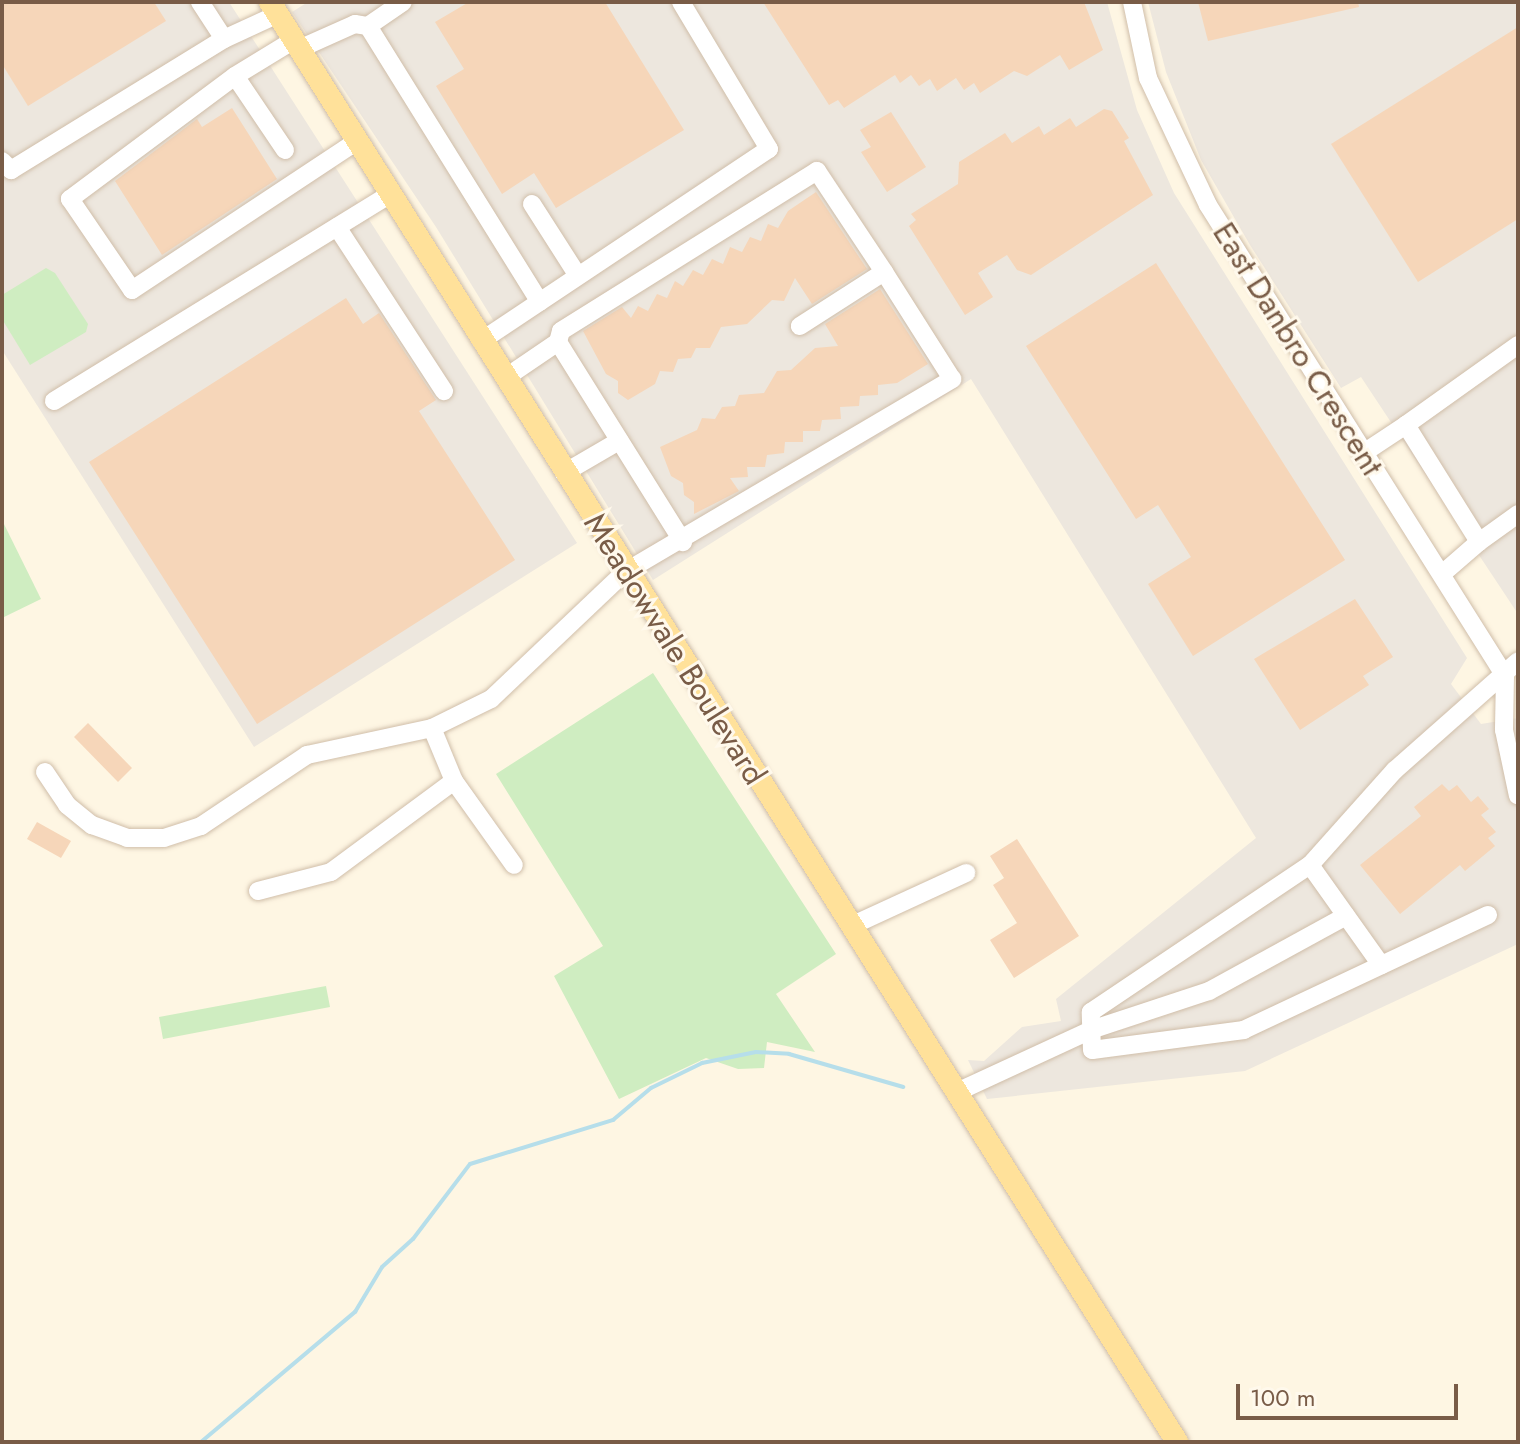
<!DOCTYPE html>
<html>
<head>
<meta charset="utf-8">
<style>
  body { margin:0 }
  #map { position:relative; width:1520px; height:1444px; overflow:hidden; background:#fef6e3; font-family:Jost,sans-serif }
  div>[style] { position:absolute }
  .industrial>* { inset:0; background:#ede7de }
  .green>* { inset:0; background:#cfedc1 }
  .stream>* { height:4px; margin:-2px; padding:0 2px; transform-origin:2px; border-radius:2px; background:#b6deea }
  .building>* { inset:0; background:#f6d6b9 }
  .roads { filter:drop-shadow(0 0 2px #d0bea9) drop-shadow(0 0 2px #d0bea9) }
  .minor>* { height:18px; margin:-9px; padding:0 9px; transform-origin:9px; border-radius:9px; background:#fff }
  .major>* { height:22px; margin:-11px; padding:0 11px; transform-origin:11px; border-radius:11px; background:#ffe19a }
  span { translate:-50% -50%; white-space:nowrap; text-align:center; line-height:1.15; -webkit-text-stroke:6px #fff9ec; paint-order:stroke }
  .street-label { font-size:32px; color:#795c47 }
  .frame { position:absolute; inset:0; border:4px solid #795c47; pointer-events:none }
  .scale { position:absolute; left:1236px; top:1384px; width:222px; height:36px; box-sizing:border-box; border:4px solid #795c47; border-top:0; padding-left:10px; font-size:24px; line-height:28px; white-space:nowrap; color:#795c47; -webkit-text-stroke:6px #fff9ec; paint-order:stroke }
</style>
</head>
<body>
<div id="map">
  <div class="industrial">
    <div style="clip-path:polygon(2px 2px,229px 2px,577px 543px,254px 747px,2px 350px)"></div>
    <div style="clip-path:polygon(308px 2px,1107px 2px,1137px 110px,1174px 193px,1467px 658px,1451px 684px,1481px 724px,1518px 718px,1518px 944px,1245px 1071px,987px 1099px,968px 1060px,984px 1061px,1022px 1027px,1061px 1021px,1056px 999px,1256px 838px,971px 379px,653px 580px,436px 227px,292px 12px)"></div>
    <div style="clip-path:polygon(1148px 2px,1518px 2px,1518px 614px,1361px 377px,1341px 388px,1250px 245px,1201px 160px,1166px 72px)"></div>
  </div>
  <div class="green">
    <div style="clip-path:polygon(46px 268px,55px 273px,88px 324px,86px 332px,30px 365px,2px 319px,2px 295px)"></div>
    <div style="clip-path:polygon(2px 520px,41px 599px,2px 618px)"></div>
    <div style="clip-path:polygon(653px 673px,836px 954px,776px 994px,815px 1052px,767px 1042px,764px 1068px,738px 1069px,706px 1058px,619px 1099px,554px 976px,603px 946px,496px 774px)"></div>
    <div style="clip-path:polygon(326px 986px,330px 1007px,163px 1039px,159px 1017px)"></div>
  </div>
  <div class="stream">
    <div style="left:201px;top:1442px;width:202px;rotate:-40.2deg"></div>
    <div style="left:355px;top:1312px;width:52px;rotate:-59deg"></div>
    <div style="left:382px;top:1267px;width:42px;rotate:-42.1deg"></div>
    <div style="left:413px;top:1239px;width:94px;rotate:-52.8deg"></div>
    <div style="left:470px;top:1164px;width:150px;rotate:-17.1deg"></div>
    <div style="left:613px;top:1120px;width:50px;rotate:-40.1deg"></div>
    <div style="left:651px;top:1088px;width:57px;rotate:-26.1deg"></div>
    <div style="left:702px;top:1063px;width:55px;rotate:-11.5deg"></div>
    <div style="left:756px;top:1052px;width:33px;rotate:3deg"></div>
    <div style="left:789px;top:1054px;width:119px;rotate:16.1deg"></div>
  </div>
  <div class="building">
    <div style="clip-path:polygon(2px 2px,154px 2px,166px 21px,28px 106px,2px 64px)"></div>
    <div style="clip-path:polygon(469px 2px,605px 2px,684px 130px,556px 208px,534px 173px,502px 194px,436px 86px,464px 69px,435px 22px)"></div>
    <div style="clip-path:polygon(763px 2px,1084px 2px,1103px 50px,1069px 70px,1060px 55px,1027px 76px,1014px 71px,980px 93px,974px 83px,964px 90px,956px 78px,937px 91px,930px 79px,919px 86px,911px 75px,900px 83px,895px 75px,844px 108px,838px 100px,829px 105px)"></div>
    <div style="clip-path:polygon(1198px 2px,1358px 2px,1359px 7px,1208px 41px)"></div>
    <div style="clip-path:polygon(1518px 27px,1518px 219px,1418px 282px,1331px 144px)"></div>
    <div style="clip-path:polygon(232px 108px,277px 179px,162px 255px,115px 181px,197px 119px,202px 127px)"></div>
    <div style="clip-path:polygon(1104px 109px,1112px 111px,1129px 138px,1124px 141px,1153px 195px,1031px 275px,1017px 270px,1007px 255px,978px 273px,993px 297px,965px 315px,909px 226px,916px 220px,911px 214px,958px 184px,959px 162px,1005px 133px,1012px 143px,1039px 126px,1044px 135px,1070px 118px,1076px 127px)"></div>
    <div style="clip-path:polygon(891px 112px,926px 167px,887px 192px,861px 152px,871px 147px,860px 130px)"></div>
    <div style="clip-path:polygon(816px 192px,867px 269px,812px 304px,795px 278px,784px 301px,772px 300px,747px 324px,721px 327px,710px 348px,696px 348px,691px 358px,678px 359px,673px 372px,660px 371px,655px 384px,628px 400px,618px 393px,618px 381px,606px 374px,583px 331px,622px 307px,631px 318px,638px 306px,648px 311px,657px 294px,667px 298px,675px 281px,683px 286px,693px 270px,703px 275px,712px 259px,723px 264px,730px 247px,742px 252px,750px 237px,761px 241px,768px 224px,778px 228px,788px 211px)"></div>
    <div style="clip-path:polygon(1156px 263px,1345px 560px,1193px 656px,1148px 584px,1191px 557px,1158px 505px,1136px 519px,1026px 346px)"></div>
    <div style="clip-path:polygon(880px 289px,928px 364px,897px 383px,878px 385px,878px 395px,860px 396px,859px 406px,840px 407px,841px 419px,822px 420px,820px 431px,803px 431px,803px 442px,785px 442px,784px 453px,767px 455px,765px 467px,747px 467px,748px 477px,730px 478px,739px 491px,694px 514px,694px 502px,684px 495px,683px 483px,671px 476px,660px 447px,697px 430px,702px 418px,715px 419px,722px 407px,735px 406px,739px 395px,764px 393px,777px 371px,791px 370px,815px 348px,838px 346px,825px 324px)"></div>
    <div style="clip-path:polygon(346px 298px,363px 324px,379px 313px,436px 400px,419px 411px,515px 560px,257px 724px,89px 462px)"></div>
    <div style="clip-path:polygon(1355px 599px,1393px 657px,1363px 676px,1369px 685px,1300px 730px,1254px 659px)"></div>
    <div style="clip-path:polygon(88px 723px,132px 768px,118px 782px,74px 737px)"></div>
    <div style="clip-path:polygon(1442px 784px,1449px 791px,1457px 785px,1471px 802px,1478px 796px,1489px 809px,1481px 815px,1496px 832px,1488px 838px,1495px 846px,1465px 871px,1460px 865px,1400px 914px,1360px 865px,1421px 816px,1414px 807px)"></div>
    <div style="clip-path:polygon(37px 822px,71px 841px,61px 858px,27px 839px)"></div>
    <div style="clip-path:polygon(1017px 839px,1079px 936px,1014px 978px,990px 940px,1017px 923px,993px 885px,1004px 878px,990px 856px)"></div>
  </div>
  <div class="roads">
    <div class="minor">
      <div style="left:200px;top:2px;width:44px;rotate:57deg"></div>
      <div style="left:1132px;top:2px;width:78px;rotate:78.1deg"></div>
      <div style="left:1148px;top:78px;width:140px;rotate:64.7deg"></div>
      <div style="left:1208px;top:205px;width:557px;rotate:57.77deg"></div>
      <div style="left:368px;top:26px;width:42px;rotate:-34.4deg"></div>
      <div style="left:299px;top:49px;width:61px;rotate:-24.1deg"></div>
      <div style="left:355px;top:24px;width:13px;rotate:9deg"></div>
      <div style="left:368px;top:26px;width:325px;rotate:58.1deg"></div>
      <div style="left:235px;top:76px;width:206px;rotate:143.3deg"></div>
      <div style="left:70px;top:199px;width:110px;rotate:55.7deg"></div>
      <div style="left:132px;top:290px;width:270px;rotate:-33.5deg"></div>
      <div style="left:285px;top:150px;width:89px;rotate:-124deg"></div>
      <div style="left:235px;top:76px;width:69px;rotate:-31.4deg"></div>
      <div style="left:2px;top:161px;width:13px;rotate:45deg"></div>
      <div style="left:11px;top:170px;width:250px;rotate:-31.6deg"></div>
      <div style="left:224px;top:39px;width:60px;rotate:-24.8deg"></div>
      <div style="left:532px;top:204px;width:85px;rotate:57.4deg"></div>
      <div style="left:337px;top:227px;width:196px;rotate:56.9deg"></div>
      <div style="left:481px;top:341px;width:346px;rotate:-33.7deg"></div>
      <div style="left:769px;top:149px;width:171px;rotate:-120.9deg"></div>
      <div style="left:558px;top:342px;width:11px;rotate:-75deg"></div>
      <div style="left:561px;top:331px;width:302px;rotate:-32deg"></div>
      <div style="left:817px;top:171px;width:121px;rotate:56.4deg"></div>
      <div style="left:1518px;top:345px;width:138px;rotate:144.5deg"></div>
      <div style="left:1406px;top:425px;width:138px;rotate:58deg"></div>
      <div style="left:1479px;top:542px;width:48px;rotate:-35.7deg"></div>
      <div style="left:505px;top:378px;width:64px;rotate:-34.2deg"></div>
      <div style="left:558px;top:342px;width:236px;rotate:58deg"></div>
      <div style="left:54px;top:401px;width:395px;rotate:-31.6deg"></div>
      <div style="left:1362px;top:454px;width:53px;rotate:-33.4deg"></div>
      <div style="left:564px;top:473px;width:64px;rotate:-30.2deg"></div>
      <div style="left:1442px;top:574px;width:49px;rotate:-40.9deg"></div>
      <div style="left:1505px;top:676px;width:54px;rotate:91.1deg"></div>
      <div style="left:1504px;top:730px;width:67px;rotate:78deg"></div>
      <div style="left:432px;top:728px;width:57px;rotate:67.5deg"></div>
      <div style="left:454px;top:781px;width:103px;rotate:54.5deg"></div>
      <div style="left:45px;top:772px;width:40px;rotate:56deg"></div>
      <div style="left:67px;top:805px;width:32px;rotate:39deg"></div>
      <div style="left:92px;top:825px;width:37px;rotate:20deg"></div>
      <div style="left:127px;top:838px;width:37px"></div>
      <div style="left:164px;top:838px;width:39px;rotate:-18deg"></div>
      <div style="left:201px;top:826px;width:128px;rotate:-33.8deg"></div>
      <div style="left:307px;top:755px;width:128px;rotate:-12.2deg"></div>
      <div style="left:432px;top:728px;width:66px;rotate:-26.2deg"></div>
      <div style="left:491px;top:699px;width:185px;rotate:-43.5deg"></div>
      <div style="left:625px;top:572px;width:380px;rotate:-30.5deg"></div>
      <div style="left:952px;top:379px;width:127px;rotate:-122.4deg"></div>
      <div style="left:884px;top:272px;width:100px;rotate:147.3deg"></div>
      <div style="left:1310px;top:865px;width:123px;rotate:54.6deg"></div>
      <div style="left:258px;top:891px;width:75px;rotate:-14.6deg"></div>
      <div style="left:331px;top:872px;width:153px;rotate:-36.5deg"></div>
      <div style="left:1488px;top:915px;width:270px;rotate:154.8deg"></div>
      <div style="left:1244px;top:1030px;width:153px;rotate:172.5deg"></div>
      <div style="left:1092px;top:1050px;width:38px;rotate:-92deg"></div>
      <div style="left:1091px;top:1012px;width:264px;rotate:-33.9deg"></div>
      <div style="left:1310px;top:865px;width:127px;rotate:-48.2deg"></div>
      <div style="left:1395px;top:770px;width:164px;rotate:-41.5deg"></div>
      <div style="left:851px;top:926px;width:127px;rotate:-24.7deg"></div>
      <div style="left:957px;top:1092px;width:148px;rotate:-24.8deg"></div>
      <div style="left:1091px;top:1030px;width:124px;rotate:-18.3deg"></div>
      <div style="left:1209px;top:991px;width:156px;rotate:-28.7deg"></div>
    </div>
    <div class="major">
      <div style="left:270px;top:2px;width:1702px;rotate:57.79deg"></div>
    </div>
  </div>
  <div class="street-label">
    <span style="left:1298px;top:349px;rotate:58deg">East Danbro Crescent</span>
    <span style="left:675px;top:649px;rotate:58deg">Meadowvale Boulevard</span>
  </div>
  <div class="frame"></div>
  <div class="scale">100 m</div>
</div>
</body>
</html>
